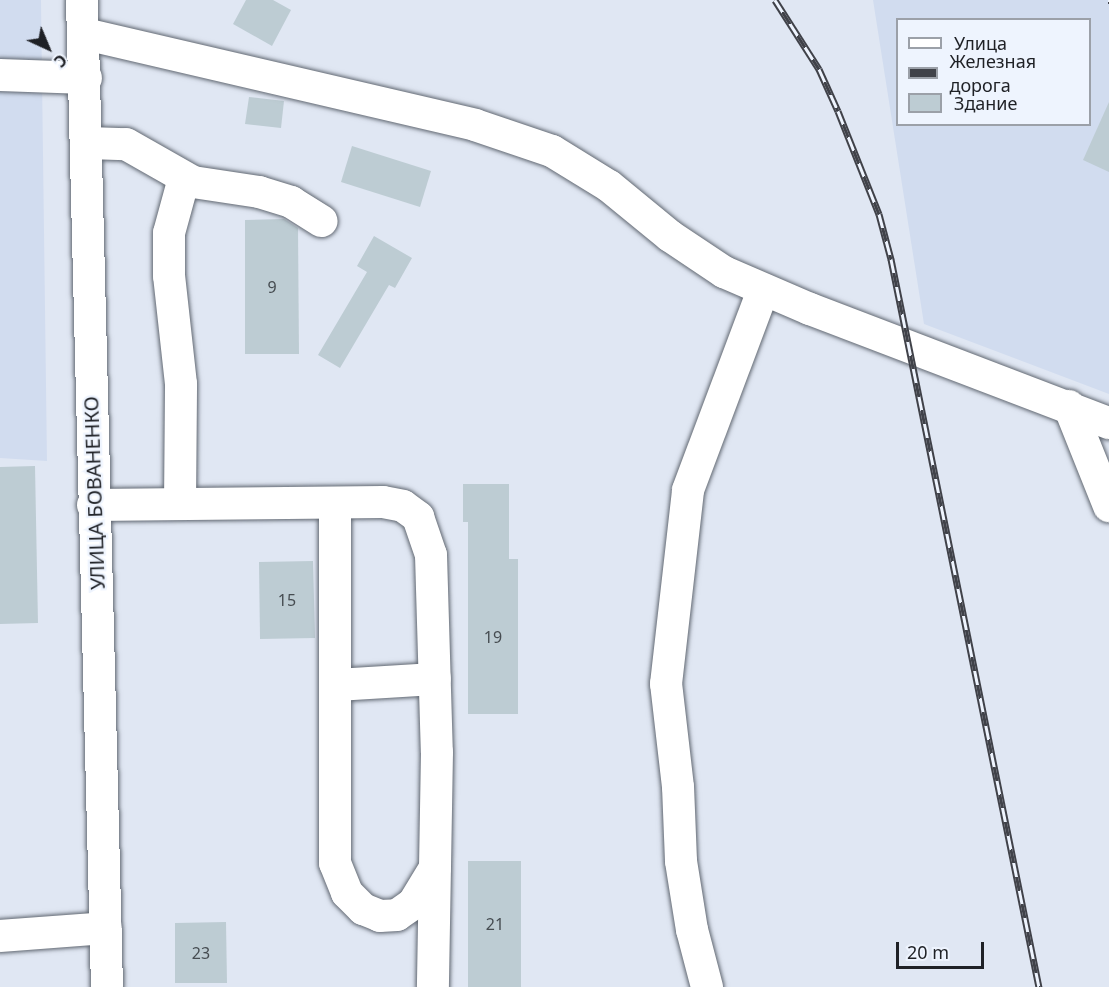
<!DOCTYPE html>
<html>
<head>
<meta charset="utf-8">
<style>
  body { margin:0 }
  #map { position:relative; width:1109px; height:987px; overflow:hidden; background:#e0e7f3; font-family:"Noto Sans",sans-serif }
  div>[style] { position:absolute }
  .built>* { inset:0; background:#d1dcef }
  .building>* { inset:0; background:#bdccd3 }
  .roads { filter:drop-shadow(0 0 2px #616872) drop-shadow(0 0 2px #616872) }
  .minor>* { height:32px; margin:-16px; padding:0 16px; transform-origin:16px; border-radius:16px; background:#fff }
  .rail>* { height:7px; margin-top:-3.5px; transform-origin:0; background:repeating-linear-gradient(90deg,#eef4fe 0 14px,#404249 0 28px); box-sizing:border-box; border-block:2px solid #404249 }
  span { translate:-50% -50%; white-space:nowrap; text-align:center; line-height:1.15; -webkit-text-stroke:4.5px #eef4fe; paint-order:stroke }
  .number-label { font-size:16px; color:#464c51 }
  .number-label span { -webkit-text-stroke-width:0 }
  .street-label { font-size:20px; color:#1f2126 }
  .legend { position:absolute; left:896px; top:18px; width:195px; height:108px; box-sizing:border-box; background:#eef4fe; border:2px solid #9ba0a8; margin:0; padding:8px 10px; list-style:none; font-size:18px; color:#1f2126 }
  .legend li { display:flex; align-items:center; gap:12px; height:30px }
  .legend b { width:30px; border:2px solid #9ba0a8 }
  .north { position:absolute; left:18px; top:18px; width:60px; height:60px; -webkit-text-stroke:4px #eef4fe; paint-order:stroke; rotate:136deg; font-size:16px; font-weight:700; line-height:24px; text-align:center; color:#1f2126 }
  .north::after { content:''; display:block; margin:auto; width:21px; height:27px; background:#1f2126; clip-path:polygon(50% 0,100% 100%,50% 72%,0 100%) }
  .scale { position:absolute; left:896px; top:942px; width:88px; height:27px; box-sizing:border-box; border:3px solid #1f2126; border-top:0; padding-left:8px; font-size:18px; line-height:21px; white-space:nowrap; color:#1f2126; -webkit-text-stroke:4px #eef4fe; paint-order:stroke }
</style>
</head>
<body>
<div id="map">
  <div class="built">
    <div style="clip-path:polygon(0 0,41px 0,47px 461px,0 458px)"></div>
    <div style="clip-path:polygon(evenodd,873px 0,1109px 0,1109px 394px,924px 324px,873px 0,898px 20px,1090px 20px,1090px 124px,898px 124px,898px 20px)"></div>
  </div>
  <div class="building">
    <div style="clip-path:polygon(246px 0,273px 0,291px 10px,272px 46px,233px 24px)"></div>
    <div style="clip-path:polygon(249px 97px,284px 101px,281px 128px,245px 124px)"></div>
    <div style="clip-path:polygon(1109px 102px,1109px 172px,1083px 160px)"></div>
    <div style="clip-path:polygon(352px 146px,431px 171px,420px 207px,341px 182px)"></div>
    <div style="clip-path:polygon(284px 219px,298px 228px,299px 354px,245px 354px,245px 220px)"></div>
    <div style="clip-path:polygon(374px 236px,412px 258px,395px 288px,389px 285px,340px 368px,318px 355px,367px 272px,357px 266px)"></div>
    <div style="clip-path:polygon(35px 466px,38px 623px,0 624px,0 467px)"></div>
    <div style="clip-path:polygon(463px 484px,509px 484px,509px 559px,518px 559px,518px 714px,468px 714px,468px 522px,463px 522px)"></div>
    <div style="clip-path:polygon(313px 561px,315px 638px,260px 639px,259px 562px)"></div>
    <div style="clip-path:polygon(468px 861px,521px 861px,521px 987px,468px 987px)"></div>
    <div style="clip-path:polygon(226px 922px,227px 983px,175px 983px,175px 923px)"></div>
  </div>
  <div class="roads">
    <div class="minor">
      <div style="left:82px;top:0;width:987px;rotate:88.55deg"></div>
      <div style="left:85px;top:34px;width:400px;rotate:13.1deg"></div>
      <div style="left:475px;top:125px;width:81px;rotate:18.7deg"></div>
      <div style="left:552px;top:151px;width:67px;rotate:31.6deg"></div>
      <div style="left:609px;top:186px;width:79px;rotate:39.3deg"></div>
      <div style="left:670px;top:236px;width:65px;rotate:33.7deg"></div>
      <div style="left:724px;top:272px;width:94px;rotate:23.3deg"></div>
      <div style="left:810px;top:309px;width:320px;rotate:20.9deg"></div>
      <div style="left:0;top:75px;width:86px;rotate:2deg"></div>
      <div style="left:88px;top:143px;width:38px;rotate:2deg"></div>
      <div style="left:126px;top:144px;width:77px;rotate:29.6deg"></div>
      <div style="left:193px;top:182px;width:67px;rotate:8.6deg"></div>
      <div style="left:259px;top:192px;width:34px;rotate:17deg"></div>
      <div style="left:291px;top:202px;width:36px;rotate:32deg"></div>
      <div style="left:1069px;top:406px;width:108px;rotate:68.2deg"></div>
      <div style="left:335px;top:503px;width:360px;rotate:90deg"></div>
      <div style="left:335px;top:863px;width:32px;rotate:68deg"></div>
      <div style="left:347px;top:893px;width:23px;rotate:45deg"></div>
      <div style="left:363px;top:909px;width:18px;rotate:22deg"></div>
      <div style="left:380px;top:916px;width:17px;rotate:-3deg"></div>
      <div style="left:397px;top:915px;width:19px;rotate:-35deg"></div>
      <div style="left:413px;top:904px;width:42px;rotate:-58.6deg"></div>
      <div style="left:180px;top:504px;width:120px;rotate:-89.5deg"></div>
      <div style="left:181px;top:384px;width:109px;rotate:-96.3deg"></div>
      <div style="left:169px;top:276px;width:43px;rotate:-90deg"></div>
      <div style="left:169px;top:233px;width:57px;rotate:-74.7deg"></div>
      <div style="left:93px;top:505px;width:290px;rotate:-0.6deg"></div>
      <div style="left:383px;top:502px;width:20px;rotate:11deg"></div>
      <div style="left:403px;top:506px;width:19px;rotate:36deg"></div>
      <div style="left:418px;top:517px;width:40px;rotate:71.1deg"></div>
      <div style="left:431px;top:555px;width:197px;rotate:88.3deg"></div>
      <div style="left:437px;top:752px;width:235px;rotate:91deg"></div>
      <div style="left:336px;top:685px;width:99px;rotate:-3.5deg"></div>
      <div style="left:0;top:936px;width:106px;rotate:-4.3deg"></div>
      <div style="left:707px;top:987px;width:59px;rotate:-104.7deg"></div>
      <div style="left:692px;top:930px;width:70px;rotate:-99.1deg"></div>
      <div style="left:681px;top:861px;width:74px;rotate:-92.3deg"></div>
      <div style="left:678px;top:787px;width:104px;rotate:-96.6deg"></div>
      <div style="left:666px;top:684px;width:195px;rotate:-83.5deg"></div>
      <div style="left:688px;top:490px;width:214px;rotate:-69.4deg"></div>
    </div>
  </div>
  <div class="rail">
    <div style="left:775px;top:0;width:82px;rotate:57.5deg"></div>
    <div style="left:819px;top:69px;width:46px;rotate:65.7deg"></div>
    <div style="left:838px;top:111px;width:111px;rotate:68.3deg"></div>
    <div style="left:879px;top:214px;width:47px;rotate:75.1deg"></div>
    <div style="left:891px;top:259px;width:743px;rotate:78.51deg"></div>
    <div style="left:1108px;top:0;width:1px"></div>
  </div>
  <div class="number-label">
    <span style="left:272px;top:287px">9</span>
    <span style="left:287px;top:600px">15</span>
    <span style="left:493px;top:637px">19</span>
    <span style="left:495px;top:924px">21</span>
    <span style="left:201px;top:953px">23</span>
  </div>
  <div class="street-label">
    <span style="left:94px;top:493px;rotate:-92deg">УЛИЦА БОВАНЕНКО</span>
  </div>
  <ul class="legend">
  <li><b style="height:8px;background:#fff"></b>Улица</li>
  <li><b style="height:8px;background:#404249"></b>Железная дорога</li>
  <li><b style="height:16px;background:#bdccd3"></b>Здание</li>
  </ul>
  <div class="north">С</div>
  <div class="scale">20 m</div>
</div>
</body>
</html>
